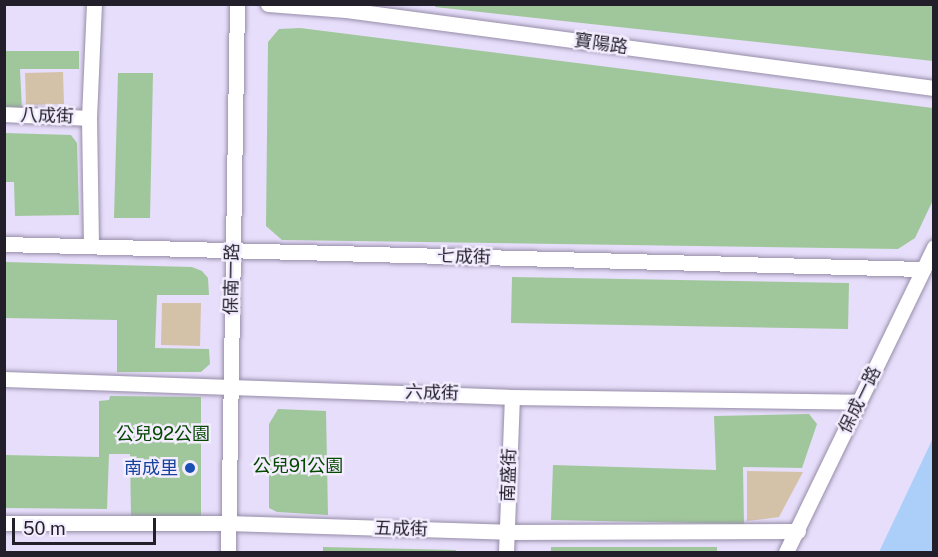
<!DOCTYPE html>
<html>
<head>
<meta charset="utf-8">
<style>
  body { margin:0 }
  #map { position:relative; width:938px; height:557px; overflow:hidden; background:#e7defb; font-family:"Public Sans","Noto Sans TC",sans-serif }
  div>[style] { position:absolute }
  .green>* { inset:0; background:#a0c79b }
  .water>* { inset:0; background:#abcff9 }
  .building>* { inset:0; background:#d4c2a8 }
  .roads { filter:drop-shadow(0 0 2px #968da8) drop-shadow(0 0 2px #968da8) }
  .street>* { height:15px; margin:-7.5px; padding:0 7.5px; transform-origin:7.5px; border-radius:7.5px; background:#fff }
  .dots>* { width:16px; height:16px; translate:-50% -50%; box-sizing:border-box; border:3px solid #f3edff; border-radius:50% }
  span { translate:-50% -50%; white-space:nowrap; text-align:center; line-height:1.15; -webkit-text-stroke:5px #f3edff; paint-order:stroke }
  .street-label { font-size:18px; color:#231f2a }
  .park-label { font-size:18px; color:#054800 }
  .transit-label { font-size:18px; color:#164399 }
  .right { translate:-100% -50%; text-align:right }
  .frame { position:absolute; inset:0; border:6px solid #231f2a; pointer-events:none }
  .scale { position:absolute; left:12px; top:518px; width:144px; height:27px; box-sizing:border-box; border:3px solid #231f2a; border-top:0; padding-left:8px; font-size:18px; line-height:21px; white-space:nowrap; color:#231f2a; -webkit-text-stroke:4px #f3edff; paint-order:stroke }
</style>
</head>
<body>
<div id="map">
  <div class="green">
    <div style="clip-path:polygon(436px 4px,933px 5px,933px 61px,435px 7px)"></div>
    <div style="clip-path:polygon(300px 28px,933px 108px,933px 200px,915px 238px,898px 249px,282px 240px,266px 226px,268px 42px,279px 29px)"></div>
    <div style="clip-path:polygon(5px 51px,79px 51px,79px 69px,20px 69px,22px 110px,5px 110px)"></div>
    <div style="clip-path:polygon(118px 73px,153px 73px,150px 218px,114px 218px)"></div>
    <div style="clip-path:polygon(5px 133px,71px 135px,77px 143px,79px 215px,15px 216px,14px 182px,5px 182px)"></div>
    <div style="clip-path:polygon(5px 262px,192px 267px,202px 271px,208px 278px,209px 295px,157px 295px,155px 348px,209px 349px,210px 364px,201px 372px,117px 372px,117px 320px,5px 318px)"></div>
    <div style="clip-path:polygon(512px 277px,849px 283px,848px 329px,511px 323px)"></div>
    <div style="clip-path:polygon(110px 396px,201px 397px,201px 516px,131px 516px,130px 454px,109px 454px,107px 509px,5px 508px,5px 455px,99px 457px,99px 401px,109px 400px)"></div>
    <div style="clip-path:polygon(278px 409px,326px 411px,328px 515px,277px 512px,269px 508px,269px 424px)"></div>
    <div style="clip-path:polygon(809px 414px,817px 424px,802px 468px,743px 467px,744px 524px,551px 520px,553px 465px,716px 470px,714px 416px)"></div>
    <div style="clip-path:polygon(323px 547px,456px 550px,456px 552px,323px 552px)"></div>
    <div style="clip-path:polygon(551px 547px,717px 547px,717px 552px,551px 552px)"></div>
  </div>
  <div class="water">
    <div style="clip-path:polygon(933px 438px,933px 552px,879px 552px)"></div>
  </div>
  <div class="building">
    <div style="clip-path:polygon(63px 72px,64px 104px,26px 105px,25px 73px)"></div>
    <div style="clip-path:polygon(162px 303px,201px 303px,200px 346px,161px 345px)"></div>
    <div style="clip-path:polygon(747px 471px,803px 472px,779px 517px,747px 521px)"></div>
  </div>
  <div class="roads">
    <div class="street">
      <div style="left:268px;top:4px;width:78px;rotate:4.4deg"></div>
      <div style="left:346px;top:10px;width:593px;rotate:7.56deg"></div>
      <div style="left:4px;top:114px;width:85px;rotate:2.7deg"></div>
      <div style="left:4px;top:244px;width:919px;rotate:1.56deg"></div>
      <div style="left:91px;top:244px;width:126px;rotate:-90.9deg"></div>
      <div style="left:89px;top:118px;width:114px;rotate:-87.5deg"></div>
      <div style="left:4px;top:379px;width:508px;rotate:2.03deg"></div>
      <div style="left:512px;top:397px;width:347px;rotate:0.8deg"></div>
      <div style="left:4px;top:523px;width:223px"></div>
      <div style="left:227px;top:523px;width:280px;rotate:1.8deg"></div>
      <div style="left:507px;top:532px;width:291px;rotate:-0.2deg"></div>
      <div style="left:228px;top:552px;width:548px;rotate:-89.06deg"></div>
      <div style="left:506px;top:552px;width:155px;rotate:-87.8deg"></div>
      <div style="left:786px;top:552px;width:339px;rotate:-64.1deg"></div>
    </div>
  </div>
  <div class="dots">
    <div style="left:190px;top:468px;background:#1a4fb4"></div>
  </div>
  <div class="street-label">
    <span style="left:601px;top:44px;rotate:8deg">寶陽路</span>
    <span style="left:47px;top:116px;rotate:2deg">八成街</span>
    <span style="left:464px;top:257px;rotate:2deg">七成街</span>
    <span style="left:232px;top:279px;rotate:-89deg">保南一路</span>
    <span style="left:432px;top:393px;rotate:2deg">六成街</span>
    <span style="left:860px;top:400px;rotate:-64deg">保成一路</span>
    <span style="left:509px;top:475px;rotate:-88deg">南盛街</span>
    <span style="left:401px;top:529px;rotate:2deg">五成街</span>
  </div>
  <div class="park-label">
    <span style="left:163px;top:434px">公兒92公園</span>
    <span style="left:298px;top:466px">公兒91公園</span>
  </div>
  <div class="transit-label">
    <span class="right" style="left:178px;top:468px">南成里</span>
  </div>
  <div class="frame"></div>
  <div class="scale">50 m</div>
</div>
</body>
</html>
